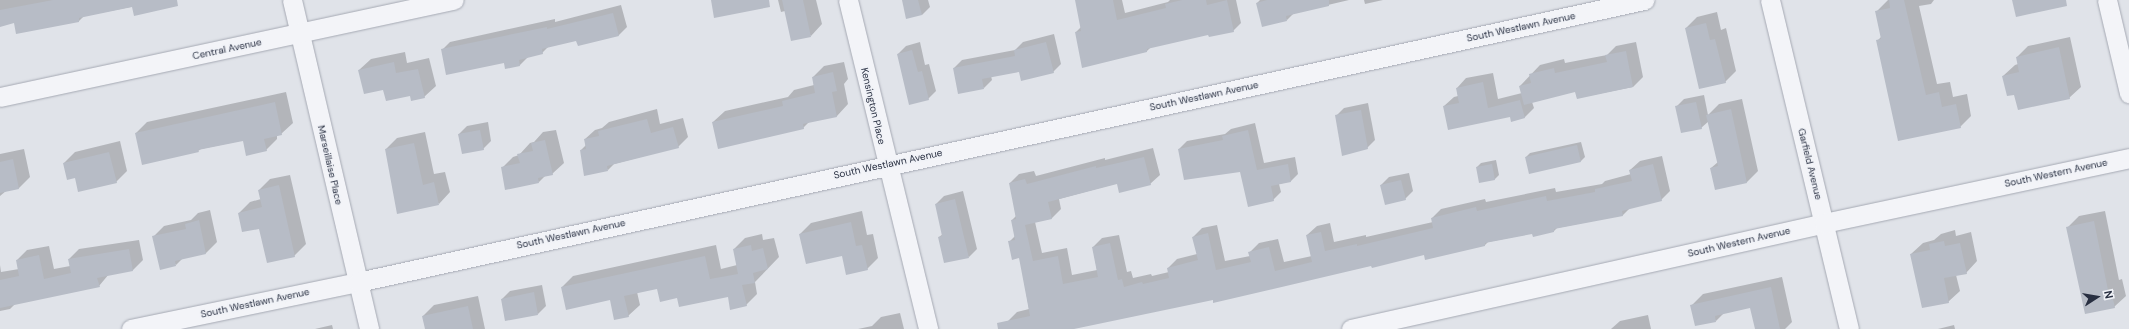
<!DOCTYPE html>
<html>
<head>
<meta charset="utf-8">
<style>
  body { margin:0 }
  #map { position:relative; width:2129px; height:329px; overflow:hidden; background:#e0e3e9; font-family:"DM Sans",sans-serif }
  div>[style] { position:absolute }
  .shadow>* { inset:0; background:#0003 }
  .building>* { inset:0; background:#b7bcc6 }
  .roads { filter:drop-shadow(0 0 1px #a5a9b3) drop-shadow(0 0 1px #a5a9b3) }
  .minor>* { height:19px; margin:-9.5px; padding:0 9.5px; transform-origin:9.5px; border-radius:9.5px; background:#f3f4f8 }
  span { translate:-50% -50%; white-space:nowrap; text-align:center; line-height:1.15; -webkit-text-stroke:3px #f0f2f7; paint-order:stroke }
  .street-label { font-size:10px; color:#282f41 }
  .north { position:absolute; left:2077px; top:277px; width:40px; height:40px; -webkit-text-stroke:3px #f0f2f7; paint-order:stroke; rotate:78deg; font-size:11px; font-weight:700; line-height:16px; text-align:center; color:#282f41 }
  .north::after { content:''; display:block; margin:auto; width:14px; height:18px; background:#282f41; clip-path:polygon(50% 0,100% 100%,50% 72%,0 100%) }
</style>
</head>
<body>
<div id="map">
  <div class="shadow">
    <div style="clip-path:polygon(0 0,167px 0,84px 16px,79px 21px,15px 22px,0 26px)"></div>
    <div style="clip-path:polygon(778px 0,816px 0,822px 24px,811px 36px,785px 11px,781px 12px)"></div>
    <div style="clip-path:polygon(903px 0,928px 0,930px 7px,922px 15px)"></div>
    <div style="clip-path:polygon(1076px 0,1122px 0,1125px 13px,1168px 2px,1170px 0,1236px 0,1241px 23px,1233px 31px,1209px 34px,1151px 47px,1147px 51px,1076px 32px,1081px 27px)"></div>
    <div style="clip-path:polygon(1260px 0,1349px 0,1294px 13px,1287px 20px,1257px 3px)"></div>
    <div style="clip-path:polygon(1364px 0,1383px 0,1365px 4px)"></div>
    <div style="clip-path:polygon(1888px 0,1934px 0,1931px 4px,1919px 6px,1937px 84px,1950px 82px,1953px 97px,1967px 94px,1971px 116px,1960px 127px,1899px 140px,1877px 41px,1882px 36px,1877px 11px)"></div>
    <div style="clip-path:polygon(621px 5px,627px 27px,619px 35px,577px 40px,549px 46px,542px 53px,528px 57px,520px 65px,506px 68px,504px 62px,442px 50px,450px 42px,555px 19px,555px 22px)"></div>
    <div style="clip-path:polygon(1717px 12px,1721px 30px,1726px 28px,1736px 71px,1725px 82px,1686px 28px,1697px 17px)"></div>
    <div style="clip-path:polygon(1054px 34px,1061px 64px,1053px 72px,1020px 71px,991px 76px,992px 80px,984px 88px,954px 68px,962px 60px,1015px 50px,1023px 42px)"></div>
    <div style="clip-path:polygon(2070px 37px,2081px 87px,2069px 98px,2003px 76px,2015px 65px,2018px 64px,2017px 57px,2028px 46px)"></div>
    <div style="clip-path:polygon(920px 42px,925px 65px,929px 64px,936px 91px,928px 99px,898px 54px,906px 46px)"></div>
    <div style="clip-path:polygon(1636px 42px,1643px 77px,1633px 87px,1577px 98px,1576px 91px,1532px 102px,1534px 108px,1524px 118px,1444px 106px,1454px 97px,1458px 96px,1457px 88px,1466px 78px,1493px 73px,1498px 99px,1522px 93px,1520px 86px,1540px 65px,1564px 59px,1565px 63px,1607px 55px,1616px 46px)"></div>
    <div style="clip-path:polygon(405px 52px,407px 63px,429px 58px,436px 86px,424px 97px,384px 89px,359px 70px,371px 59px)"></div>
    <div style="clip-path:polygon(844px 62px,848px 79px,844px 84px,848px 104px,837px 116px,810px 121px,803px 128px,713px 122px,725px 111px,788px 97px,794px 90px,814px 85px,813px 77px,824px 66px)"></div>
    <div style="clip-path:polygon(286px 92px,293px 123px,281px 134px,277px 135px,277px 139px,266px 150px,244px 140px,201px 149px,198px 151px,136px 133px,147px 122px)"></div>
    <div style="clip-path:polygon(1704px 95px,1708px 115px,1719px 104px,1742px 99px,1758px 171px,1747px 182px,1716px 189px,1711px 168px,1718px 162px,1709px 121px,1701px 128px,1676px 107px,1684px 99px)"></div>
    <div style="clip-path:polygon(1368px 103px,1375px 140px,1367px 148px,1336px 116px,1344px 108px)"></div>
    <div style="clip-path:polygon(657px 109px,660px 124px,683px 118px,688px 137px,678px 147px,614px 164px,608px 170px,581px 150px,586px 145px,585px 139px,595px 130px,602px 128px,609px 122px)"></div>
    <div style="clip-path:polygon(488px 122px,491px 141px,483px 149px,459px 134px,467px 126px)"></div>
    <div style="clip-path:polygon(1255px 123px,1264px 163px,1295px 157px,1298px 174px,1291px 181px,1279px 184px,1281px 192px,1273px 200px,1240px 171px,1179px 149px,1187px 141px,1225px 134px,1231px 129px)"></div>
    <div style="clip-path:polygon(556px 130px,564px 163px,552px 174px,545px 176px,539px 182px,502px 168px,513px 157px,519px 155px,530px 143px,534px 142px,543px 132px)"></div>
    <div style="clip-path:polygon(425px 132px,434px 174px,445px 172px,450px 192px,439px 204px,386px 149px,397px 138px)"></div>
    <div style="clip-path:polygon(120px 141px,127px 171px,116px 182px,76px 177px,64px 163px,75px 152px)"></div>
    <div style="clip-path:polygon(1581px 142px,1585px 157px,1581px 161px,1526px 157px,1530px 153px)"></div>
    <div style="clip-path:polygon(1153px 148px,1160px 175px,1150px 184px,1118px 183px,1059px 199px,1061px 209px,1052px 218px,1035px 222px,1042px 253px,1067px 248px,1072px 275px,1097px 270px,1093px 247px,1102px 238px,1119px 235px,1127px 272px,1131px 271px,1133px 278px,1151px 274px,1152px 276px,1169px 272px,1168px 268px,1177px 259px,1197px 254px,1193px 237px,1202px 228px,1217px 225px,1225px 261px,1250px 256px,1250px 252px,1259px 243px,1278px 239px,1284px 262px,1312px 256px,1307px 235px,1317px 226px,1330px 223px,1334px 242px,1366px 235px,1366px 237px,1433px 222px,1432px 218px,1441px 209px,1485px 199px,1486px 202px,1555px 188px,1556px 192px,1602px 184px,1605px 181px,1631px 174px,1630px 170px,1640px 161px,1662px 156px,1670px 191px,1661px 200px,1630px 208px,1623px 215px,1557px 228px,1554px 231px,1533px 233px,1488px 242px,1485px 245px,1425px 254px,1069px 329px,1010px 329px,1008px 321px,1017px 312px,1029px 309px,1020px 257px,1009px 242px,1015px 236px,1012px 220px,1016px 216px,1010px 183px,1019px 174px,1034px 171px,1036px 176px,1105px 158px,1105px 160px)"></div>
    <div style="clip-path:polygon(24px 149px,30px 177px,19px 188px,6px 191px,0 196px,0 154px)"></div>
    <div style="clip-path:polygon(1496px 160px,1499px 175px,1495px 179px,1480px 182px,1477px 167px,1481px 163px)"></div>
    <div style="clip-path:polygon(1409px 173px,1413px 191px,1405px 199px,1381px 185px,1389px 177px)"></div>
    <div style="clip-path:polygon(290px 175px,306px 244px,294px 256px,239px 213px,250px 202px,261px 199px,259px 190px,270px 179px)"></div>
    <div style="clip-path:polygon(963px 191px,977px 249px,969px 257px,939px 237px,943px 234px,936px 204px,944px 196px)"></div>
    <div style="clip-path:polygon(210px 210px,217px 242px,206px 253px,183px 258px,176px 265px,153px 237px,164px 226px,191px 220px,198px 213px)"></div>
    <div style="clip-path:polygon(862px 211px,867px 235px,873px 234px,878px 258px,867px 269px,843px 255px,800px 234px,811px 223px)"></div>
    <div style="clip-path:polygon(2105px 211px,2119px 280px,2122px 279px,2126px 296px,2114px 307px,2067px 228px,2079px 216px)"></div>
    <div style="clip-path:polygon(1955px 230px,1956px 236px,1971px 232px,1977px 261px,1966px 273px,1956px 275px,1960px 291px,1948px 302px,1911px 254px,1923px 243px,1934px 240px,1941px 234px)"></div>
    <div style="clip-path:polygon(762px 234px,763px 240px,774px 238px,779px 257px,755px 282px,757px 294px,746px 305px,728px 296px,678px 297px,658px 288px,637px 292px,640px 305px,628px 316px,610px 299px,562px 287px,573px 276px,716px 245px,721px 269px,737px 265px,734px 249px,745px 238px)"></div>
    <div style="clip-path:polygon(139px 240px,143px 260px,133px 270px,109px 274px,99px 286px,16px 303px,10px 309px,0 311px,0 265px,1px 272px,19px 269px,17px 260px,27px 250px,49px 246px,54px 269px,70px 266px,69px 259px,79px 249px)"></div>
    <div style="clip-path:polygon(1782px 277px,1792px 322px,1785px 329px,1756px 329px,1751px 307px,1724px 313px,1716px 321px,1692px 305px,1703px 294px)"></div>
    <div style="clip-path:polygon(542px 285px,546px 306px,538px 314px,502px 299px,510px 291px)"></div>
    <div style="clip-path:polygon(478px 296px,485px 329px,426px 329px,423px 316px,434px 305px)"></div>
    <div style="clip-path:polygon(900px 313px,904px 329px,858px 329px,872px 326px,881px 317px)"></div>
    <div style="clip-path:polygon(1648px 315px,1651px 329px,1611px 329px,1620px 321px)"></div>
    <div style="clip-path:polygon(332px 325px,333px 329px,315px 329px)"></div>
    <div style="clip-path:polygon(1954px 325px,1955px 329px,1938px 329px)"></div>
  </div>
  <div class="building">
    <div style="clip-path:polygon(53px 0,177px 0,178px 6px,134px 16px,132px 7px,79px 18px,79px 22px,16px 34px,14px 23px,0 27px,0 10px)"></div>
    <div style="clip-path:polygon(711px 0,769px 0,770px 7px,714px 18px)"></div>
    <div style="clip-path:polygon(782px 0,803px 0,811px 37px,791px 41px)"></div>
    <div style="clip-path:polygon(902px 0,918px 0,922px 15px,906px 19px)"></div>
    <div style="clip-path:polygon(1075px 0,1113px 0,1117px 20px,1166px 8px,1165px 4px,1182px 0,1206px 0,1207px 5px,1227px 0,1234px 32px,1209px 37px,1208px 35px,1147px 49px,1147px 52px,1082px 68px,1075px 32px,1081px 31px)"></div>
    <div style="clip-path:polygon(1267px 0,1329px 0,1329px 6px,1286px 16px,1287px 21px,1262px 27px,1256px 3px)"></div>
    <div style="clip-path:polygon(1889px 0,1904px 0,1926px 95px,1939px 92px,1942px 107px,1956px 104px,1961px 128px,1898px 141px,1876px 40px,1881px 39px,1875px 11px,1890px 8px)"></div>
    <div style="clip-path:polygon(2012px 0,2066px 0,2067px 6px,2016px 17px)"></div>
    <div style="clip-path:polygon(613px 13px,619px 36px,578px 46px,576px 41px,542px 49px,543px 54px,519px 60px,520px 66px,505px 69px,504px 63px,446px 75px,441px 49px,547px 27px,547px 29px)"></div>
    <div style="clip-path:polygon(1706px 23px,1710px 40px,1715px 39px,1726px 83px,1699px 89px,1685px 28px)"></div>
    <div style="clip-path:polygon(1046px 42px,1054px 73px,1021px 81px,1019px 72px,982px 79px,984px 89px,958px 94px,953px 68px,1015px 56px,1014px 50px)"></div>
    <div style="clip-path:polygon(2059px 47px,2070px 99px,2018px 110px,2014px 95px,2007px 96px,2002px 76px,2019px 72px,2016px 57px)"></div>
    <div style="clip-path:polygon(912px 50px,918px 72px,922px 71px,929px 100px,909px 105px,897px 54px)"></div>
    <div style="clip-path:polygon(1626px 51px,1633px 87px,1577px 99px,1575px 92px,1524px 105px,1519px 86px,1531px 83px,1529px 74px,1554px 68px,1555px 73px,1607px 62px,1605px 55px)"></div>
    <div style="clip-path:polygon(394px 62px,396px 73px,418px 69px,425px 98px,411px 101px,410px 96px,386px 101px,383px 90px,364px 94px,358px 70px)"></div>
    <div style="clip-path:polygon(833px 72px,837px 91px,832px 92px,837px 117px,803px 124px,804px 129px,718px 149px,712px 122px,783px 106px,782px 101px,815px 93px,812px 77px)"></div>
    <div style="clip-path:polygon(1483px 82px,1488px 108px,1520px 100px,1525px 118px,1511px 122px,1510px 117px,1448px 130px,1443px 106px,1459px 103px,1456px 88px)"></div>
    <div style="clip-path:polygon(275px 102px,282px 135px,264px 139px,267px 151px,246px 156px,243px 141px,198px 150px,199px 152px,142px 165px,135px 133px)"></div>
    <div style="clip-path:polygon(1696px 102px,1702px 129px,1681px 133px,1675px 106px)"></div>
    <div style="clip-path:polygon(1731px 109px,1747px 183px,1715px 190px,1710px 168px,1718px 166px,1706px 115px)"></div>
    <div style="clip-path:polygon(1361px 110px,1368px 149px,1342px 156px,1335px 115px)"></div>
    <div style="clip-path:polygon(647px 119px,651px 133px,673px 127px,679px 148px,607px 166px,608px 171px,584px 176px,580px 150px,586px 149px,584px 139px,599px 136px,598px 131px)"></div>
    <div style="clip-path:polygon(480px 130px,484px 150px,462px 154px,458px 134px)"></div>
    <div style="clip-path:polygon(1248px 130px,1257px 170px,1288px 164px,1291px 182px,1271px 186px,1274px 201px,1248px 207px,1240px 172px,1184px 180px,1178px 149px,1223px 140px,1222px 136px)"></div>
    <div style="clip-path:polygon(545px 140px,553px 175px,538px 178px,539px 183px,505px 190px,501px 167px,520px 163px,517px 154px,533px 151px,531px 143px)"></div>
    <div style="clip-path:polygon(414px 143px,423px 185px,434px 182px,439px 205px,397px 214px,385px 149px)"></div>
    <div style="clip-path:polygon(1577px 145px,1581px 162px,1529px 174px,1525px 157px)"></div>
    <div style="clip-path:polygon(109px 152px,117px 183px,78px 192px,75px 178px,67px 180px,63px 163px)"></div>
    <div style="clip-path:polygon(1144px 157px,1151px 185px,1119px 193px,1117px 184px,1048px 202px,1052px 219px,1025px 225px,1033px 261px,1058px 256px,1063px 284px,1098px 277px,1092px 247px,1110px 243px,1118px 280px,1122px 279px,1124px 287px,1142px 282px,1143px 284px,1169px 278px,1167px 268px,1198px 260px,1192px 237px,1208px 233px,1216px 270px,1251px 262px,1248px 252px,1269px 247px,1275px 271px,1312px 262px,1306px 235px,1321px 232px,1325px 251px,1357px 244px,1357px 246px,1433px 228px,1431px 218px,1476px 207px,1477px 211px,1546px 196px,1547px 201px,1595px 192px,1595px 189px,1632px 181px,1629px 170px,1653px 164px,1662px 201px,1622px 211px,1623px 216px,1554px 229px,1554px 232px,1533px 237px,1532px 234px,1485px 243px,1485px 246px,1425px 260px,1424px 255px,1372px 268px,1371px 266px,1213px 303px,1213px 300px,1074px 329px,998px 329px,997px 323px,1030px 316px,1019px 258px,1012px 260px,1008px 241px,1015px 240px,1011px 220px,1016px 219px,1009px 183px,1025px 179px,1027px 184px,1096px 166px,1096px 168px)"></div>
    <div style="clip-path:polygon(13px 159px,19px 189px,0 193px,0 162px)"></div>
    <div style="clip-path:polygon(1492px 164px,1495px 180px,1479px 183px,1476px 167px)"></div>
    <div style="clip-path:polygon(1401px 180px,1406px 200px,1385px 205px,1380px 185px)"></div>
    <div style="clip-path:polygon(279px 185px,295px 257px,267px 263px,259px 229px,242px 232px,238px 213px,262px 207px,258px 190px)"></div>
    <div style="clip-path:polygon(955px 199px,969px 258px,944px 263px,938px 237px,942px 236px,935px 204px)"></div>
    <div style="clip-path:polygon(199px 220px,206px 254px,175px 261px,176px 266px,160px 270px,152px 236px,186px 229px,185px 224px)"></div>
    <div style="clip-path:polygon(2094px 221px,2108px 290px,2111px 290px,2115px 308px,2085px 314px,2066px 227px)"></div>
    <div style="clip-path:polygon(851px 222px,856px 246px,862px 245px,868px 270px,846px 275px,842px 256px,806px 264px,799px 234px)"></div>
    <div style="clip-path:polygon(1944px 241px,1945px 246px,1960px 243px,1967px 274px,1944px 278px,1949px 303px,1922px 308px,1910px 254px,1930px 250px,1929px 244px)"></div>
    <div style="clip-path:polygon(751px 245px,752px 251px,763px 248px,768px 269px,753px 273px,755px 283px,742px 285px,747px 306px,730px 310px,728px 297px,679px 307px,677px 298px,660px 302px,657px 289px,624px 296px,629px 317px,614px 320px,610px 300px,566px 310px,561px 287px,705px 256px,710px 279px,738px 274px,733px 249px)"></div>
    <div style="clip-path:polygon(129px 249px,133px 271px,97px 278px,100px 287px,0 308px,0 280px,19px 276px,16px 260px,39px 255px,44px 279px,71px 273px,68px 259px)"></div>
    <div style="clip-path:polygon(1771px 287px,1780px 329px,1755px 329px,1750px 308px,1715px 316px,1716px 322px,1695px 326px,1690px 305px)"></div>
    <div style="clip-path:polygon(534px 292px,538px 315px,505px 321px,501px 299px)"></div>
    <div style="clip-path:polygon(468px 306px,473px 329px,425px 329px,422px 316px)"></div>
  </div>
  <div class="roads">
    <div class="minor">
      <div style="left:292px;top:0;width:338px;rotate:76.8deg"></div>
      <div style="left:848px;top:0;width:339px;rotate:76.3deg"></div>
      <div style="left:1770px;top:0;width:338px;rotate:76.5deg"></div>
      <div style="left:2107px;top:0;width:96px;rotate:76.7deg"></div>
      <div style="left:0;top:97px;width:464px;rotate:-12.1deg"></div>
      <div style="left:131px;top:329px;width:232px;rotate:-11.7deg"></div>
      <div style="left:358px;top:282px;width:1317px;rotate:-12.37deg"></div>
      <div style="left:1351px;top:329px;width:485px;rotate:-12.6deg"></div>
      <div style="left:1824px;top:223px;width:312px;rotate:-12deg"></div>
    </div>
  </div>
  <div class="street-label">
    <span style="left:1521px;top:27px;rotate:-12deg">South Westlawn Avenue</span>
    <span style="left:227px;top:49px;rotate:-12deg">Central Avenue</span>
    <span style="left:1204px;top:96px;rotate:-12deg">South Westlawn Avenue</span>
    <span style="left:873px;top:106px;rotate:77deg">Kensington Place</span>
    <span style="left:888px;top:164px;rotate:-12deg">South Westlawn Avenue</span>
    <span style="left:1810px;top:164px;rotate:76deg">Garfield Avenue</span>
    <span style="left:330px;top:165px;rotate:77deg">Marseillaise Place</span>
    <span style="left:2056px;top:173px;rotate:-12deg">South Western Avenue</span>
    <span style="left:571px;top:234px;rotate:-12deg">South Westlawn Avenue</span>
    <span style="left:1739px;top:242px;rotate:-13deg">South Western Avenue</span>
    <span style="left:255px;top:303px;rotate:-12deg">South Westlawn Avenue</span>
  </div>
  <div class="north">N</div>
</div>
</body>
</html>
